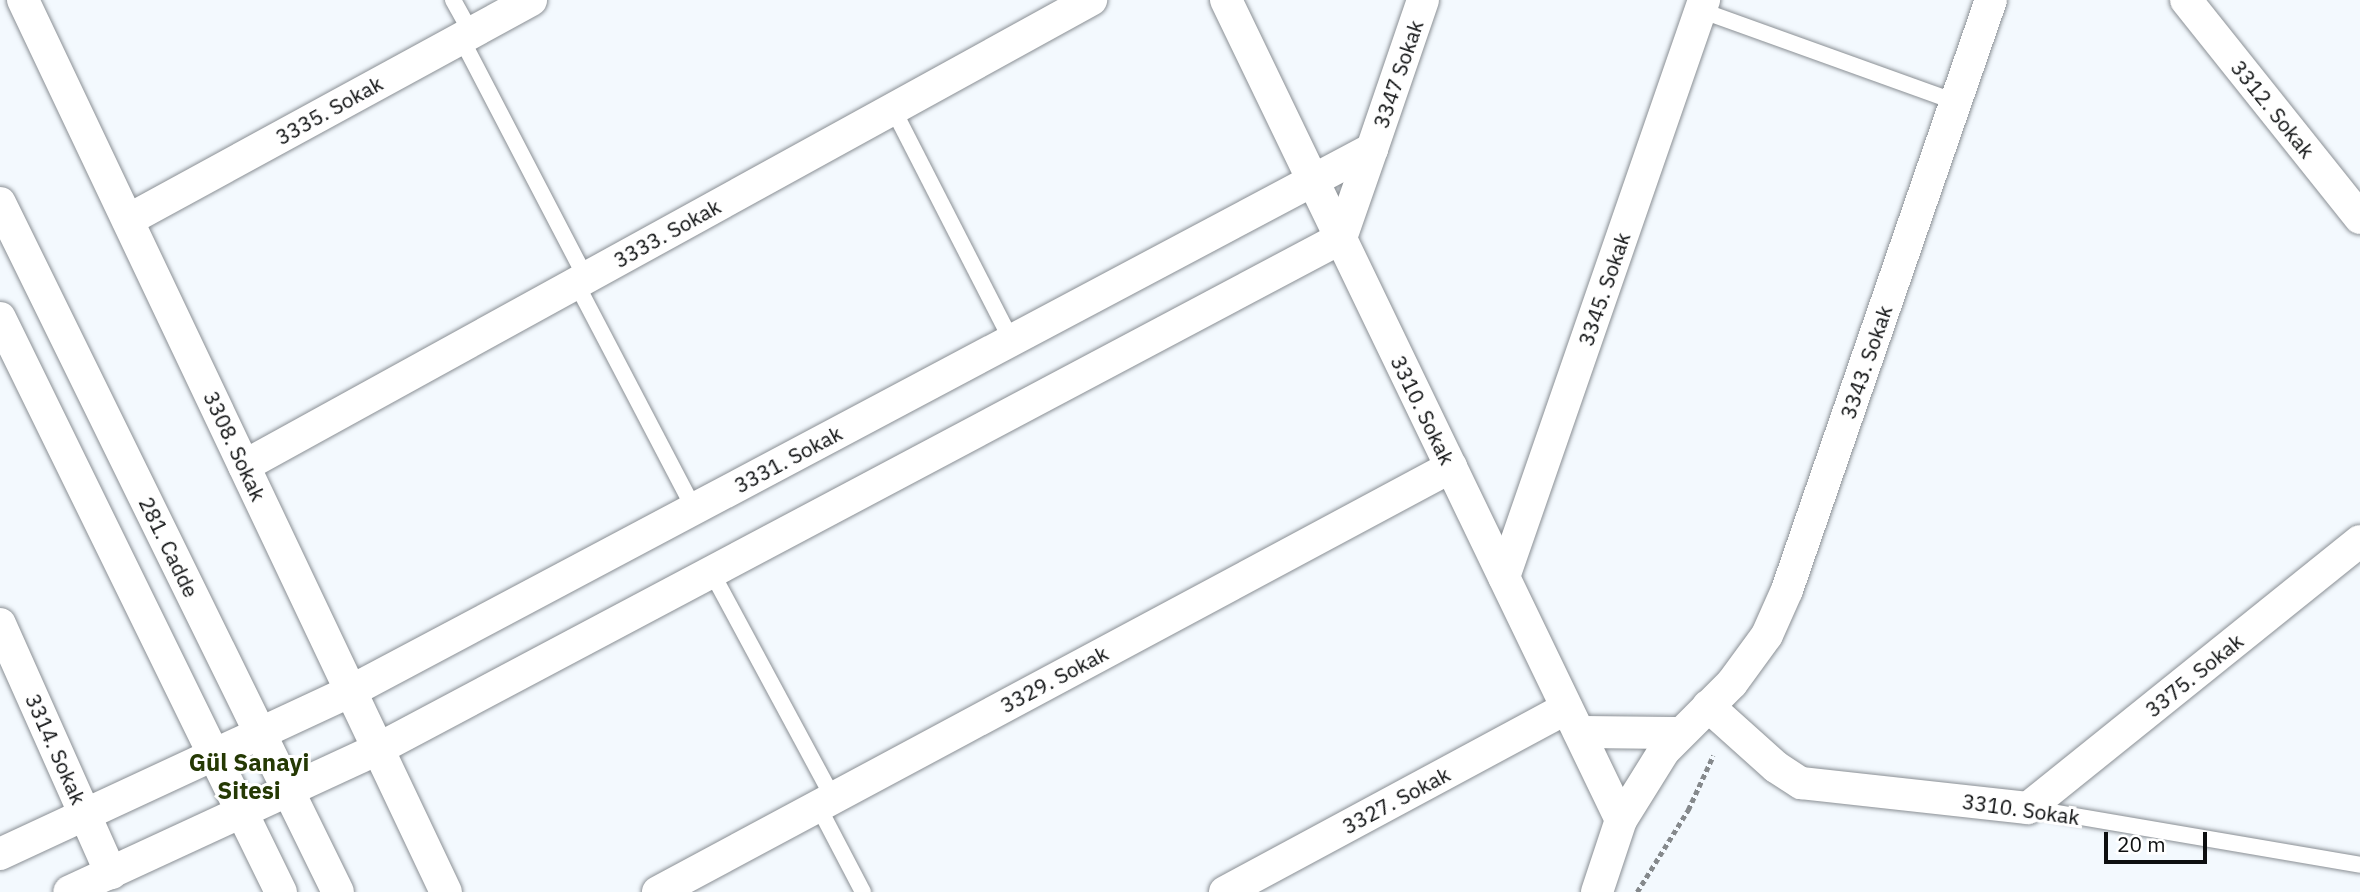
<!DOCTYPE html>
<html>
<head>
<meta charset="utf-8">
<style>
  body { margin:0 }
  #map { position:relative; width:2360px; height:892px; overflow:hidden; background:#f3f9fe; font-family:"IBM Plex Sans",sans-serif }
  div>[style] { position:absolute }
  .path>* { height:4.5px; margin-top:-2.25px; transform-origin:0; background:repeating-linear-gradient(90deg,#85898c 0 5px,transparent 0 8.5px) }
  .roads { filter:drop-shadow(0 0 2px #8a8f94) drop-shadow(0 0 2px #8a8f94) }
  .lane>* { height:16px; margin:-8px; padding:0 8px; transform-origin:8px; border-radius:8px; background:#fff }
  .street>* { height:32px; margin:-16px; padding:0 16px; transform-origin:16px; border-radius:16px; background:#fff }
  span { translate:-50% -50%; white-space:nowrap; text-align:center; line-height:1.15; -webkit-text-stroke:6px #fff; paint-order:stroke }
  .street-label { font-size:21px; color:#0d0f10 }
  .quarter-label { font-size:24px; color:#253904; font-weight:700 }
  .scale { position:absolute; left:2104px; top:832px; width:103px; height:32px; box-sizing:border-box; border:4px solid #0d0f10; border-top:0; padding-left:9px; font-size:21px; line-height:24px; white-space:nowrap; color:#0d0f10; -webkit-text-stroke:5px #fff; paint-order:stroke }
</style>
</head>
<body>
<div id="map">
  <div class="path">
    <div style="left:1637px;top:892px;width:97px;rotate:-58.1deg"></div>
    <div style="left:1688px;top:810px;width:60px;rotate:-65.2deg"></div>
  </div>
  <div class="roads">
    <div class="lane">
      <div style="left:453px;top:0;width:38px;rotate:61deg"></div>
      <div style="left:1700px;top:10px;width:272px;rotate:19.8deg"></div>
      <div style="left:461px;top:38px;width:271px;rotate:62.5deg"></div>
      <div style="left:893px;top:109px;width:259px;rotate:62.9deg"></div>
      <div style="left:576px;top:283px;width:255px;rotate:62.4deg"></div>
      <div style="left:712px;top:573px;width:255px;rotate:61.7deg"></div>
      <div style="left:818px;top:806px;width:97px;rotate:62.4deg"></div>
      <div style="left:2028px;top:808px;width:337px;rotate:9.7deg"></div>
    </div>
    <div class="street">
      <div style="left:23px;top:0;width:987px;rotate:64.63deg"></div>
      <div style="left:1226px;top:0;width:910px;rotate:64.28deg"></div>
      <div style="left:2186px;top:0;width:279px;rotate:51.4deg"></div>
      <div style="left:1372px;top:149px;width:157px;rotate:-71.1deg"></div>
      <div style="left:0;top:203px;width:767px;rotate:63.87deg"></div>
      <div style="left:128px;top:220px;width:459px;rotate:-28.6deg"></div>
      <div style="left:0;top:318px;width:639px;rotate:63.92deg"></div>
      <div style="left:244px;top:466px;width:967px;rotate:-28.82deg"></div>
      <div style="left:1504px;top:577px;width:611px;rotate:-70.88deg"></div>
      <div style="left:0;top:624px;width:273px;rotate:66deg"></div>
      <div style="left:1708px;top:706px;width:91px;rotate:41.9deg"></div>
      <div style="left:1776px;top:767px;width:30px;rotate:33deg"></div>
      <div style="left:1801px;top:783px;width:228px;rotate:6.3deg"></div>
      <div style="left:2028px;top:808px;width:426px;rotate:-38.8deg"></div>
      <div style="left:1579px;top:732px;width:100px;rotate:0.6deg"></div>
      <div style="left:0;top:854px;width:387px;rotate:-24.9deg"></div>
      <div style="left:351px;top:691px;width:1156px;rotate:-27.96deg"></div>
      <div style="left:1372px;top:149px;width:94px;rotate:109.2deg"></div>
      <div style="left:1341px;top:238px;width:1090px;rotate:152.05deg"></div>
      <div style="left:378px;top:749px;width:340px;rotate:155.2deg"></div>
      <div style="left:658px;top:892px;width:900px;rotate:-28.19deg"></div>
      <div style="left:1225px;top:892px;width:388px;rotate:-28.3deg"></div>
      <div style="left:1597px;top:892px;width:76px;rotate:-71.6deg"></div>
      <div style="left:1621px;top:820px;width:81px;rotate:-58.1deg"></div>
      <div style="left:1664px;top:751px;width:96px;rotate:-45deg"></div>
      <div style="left:1732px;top:683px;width:59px;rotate:-53.9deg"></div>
      <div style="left:1767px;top:635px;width:49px;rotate:-66deg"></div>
      <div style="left:1787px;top:590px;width:624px;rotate:-70.93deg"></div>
    </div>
  </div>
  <div class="street-label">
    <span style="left:1398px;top:74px;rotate:-71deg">3347 Sokak</span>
    <span style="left:2273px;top:109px;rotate:51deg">3312. Sokak</span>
    <span style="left:329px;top:110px;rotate:-29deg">3335. Sokak</span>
    <span style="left:667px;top:233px;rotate:-29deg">3333. Sokak</span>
    <span style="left:1604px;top:289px;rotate:-71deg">3345. Sokak</span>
    <span style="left:1866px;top:362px;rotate:-71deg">3343. Sokak</span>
    <span style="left:1423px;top:410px;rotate:64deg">3310. Sokak</span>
    <span style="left:235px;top:446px;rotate:65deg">3308. Sokak</span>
    <span style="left:788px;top:459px;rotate:-28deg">3331. Sokak</span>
    <span style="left:169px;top:547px;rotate:64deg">281. Cadde</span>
    <span style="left:2194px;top:675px;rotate:-39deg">3375. Sokak</span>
    <span style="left:1054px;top:679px;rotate:-28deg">3329. Sokak</span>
    <span style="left:56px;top:749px;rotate:66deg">3314. Sokak</span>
    <span style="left:1396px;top:800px;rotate:-28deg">3327. Sokak</span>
    <span style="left:2021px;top:809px;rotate:8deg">3310. Sokak</span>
  </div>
  <div class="quarter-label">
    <span style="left:249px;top:777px">Gül Sanayi<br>Sitesi</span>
  </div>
  <div class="scale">20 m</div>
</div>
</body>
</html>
